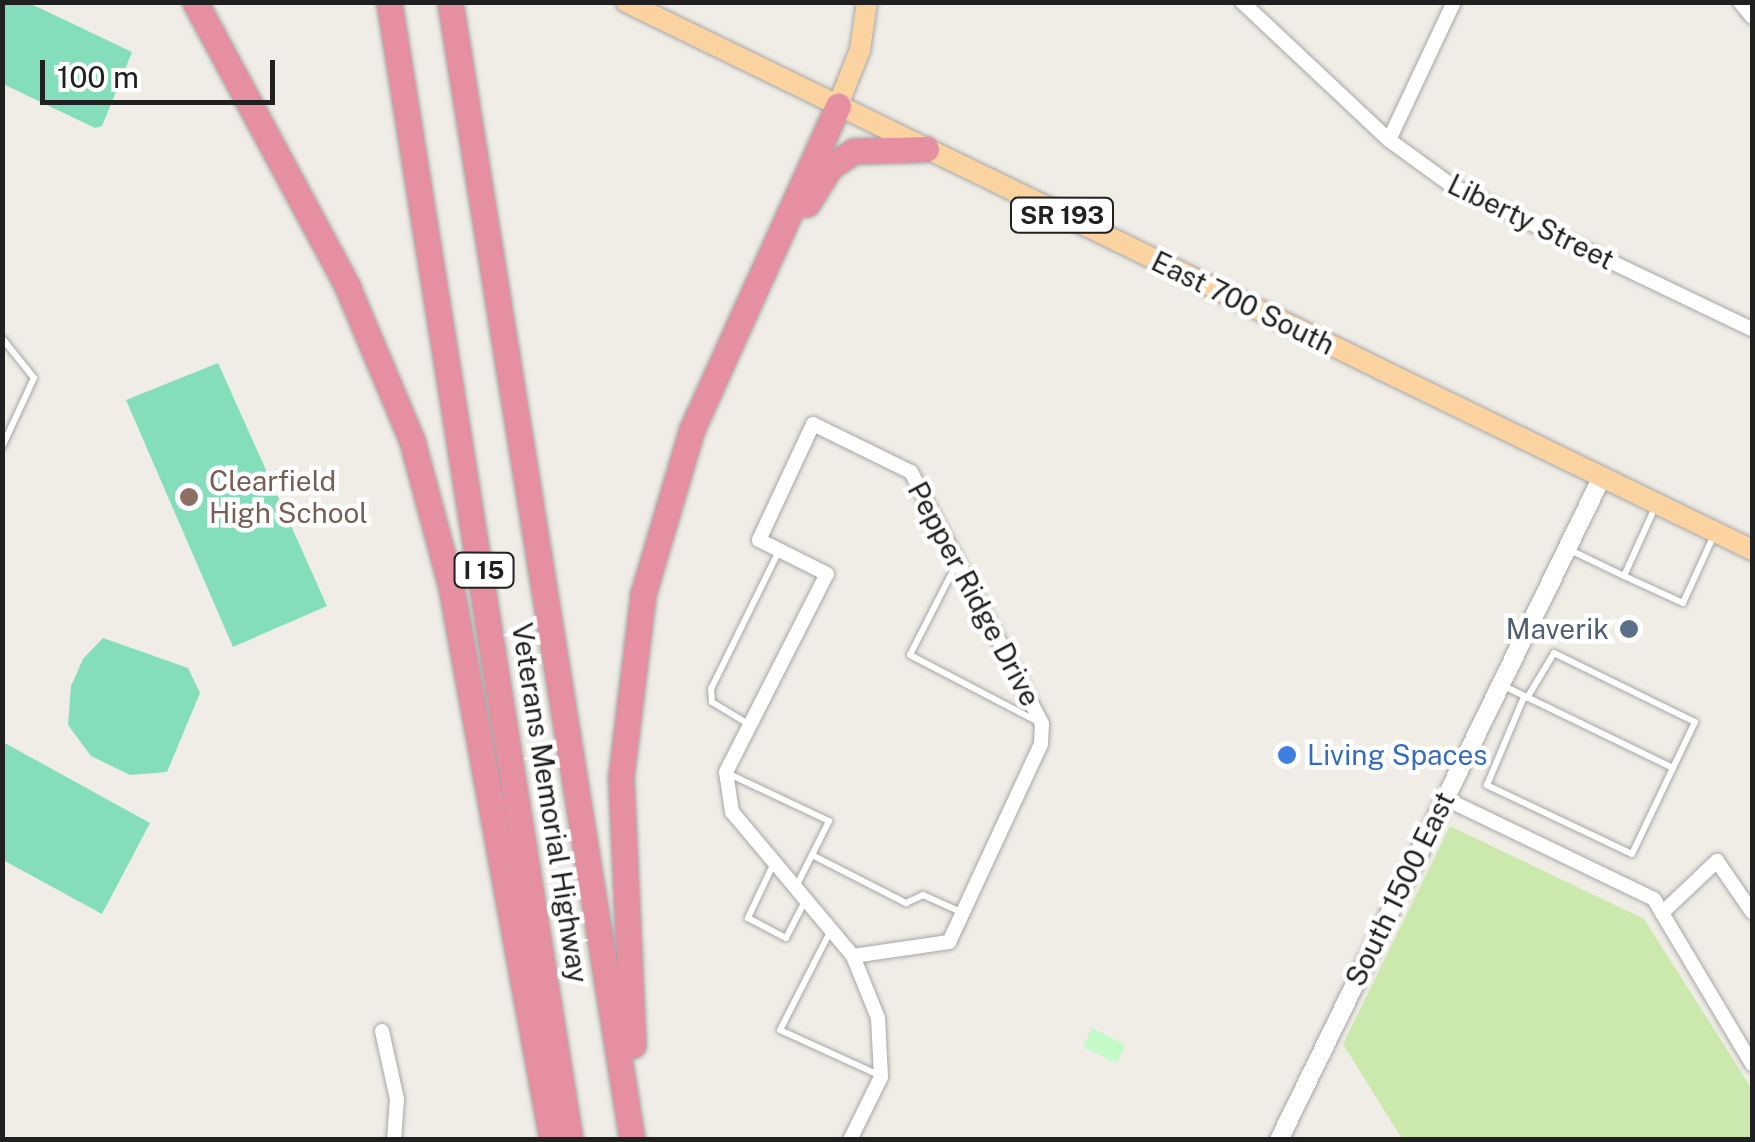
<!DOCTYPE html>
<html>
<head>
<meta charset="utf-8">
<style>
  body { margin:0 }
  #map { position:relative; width:1755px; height:1142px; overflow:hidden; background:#f0ede6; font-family:"Public Sans",sans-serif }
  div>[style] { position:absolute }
  .grass>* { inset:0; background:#cbe9ad }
  .park>* { inset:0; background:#c4f9c8 }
  .pitch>* { inset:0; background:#85debb }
  .roads { filter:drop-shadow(0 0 2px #a7a7a7) drop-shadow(0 0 2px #a7a7a7) }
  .service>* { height:6px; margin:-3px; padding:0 3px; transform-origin:3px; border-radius:3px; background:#fff }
  .minor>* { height:14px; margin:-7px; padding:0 7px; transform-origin:7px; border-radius:7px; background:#fff }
  .tertiary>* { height:18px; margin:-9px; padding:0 9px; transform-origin:9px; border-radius:9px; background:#fff }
  .primary>* { height:20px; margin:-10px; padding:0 10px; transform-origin:10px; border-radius:10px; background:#fbd3a1 }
  .motorway>* { height:25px; margin:-12.5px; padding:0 12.5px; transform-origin:12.5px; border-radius:12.5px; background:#e68fa0 }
  .dots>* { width:28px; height:28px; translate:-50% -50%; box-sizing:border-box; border:5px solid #fff; border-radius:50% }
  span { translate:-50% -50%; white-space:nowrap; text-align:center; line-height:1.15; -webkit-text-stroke:9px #fff; paint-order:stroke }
  .shield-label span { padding:2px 8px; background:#fff; border:2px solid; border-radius:8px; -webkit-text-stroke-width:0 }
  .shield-label { font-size:25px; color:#202020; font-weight:700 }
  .street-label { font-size:28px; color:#202020 }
  .education-label { font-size:28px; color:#785e54 }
  .left { translate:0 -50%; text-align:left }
  .service-label { font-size:28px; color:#4e5e75 }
  .right { translate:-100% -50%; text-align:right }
  .shop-label { font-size:28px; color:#366cbe }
  .frame { position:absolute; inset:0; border:5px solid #202020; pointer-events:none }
  .scale { position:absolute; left:40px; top:60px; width:235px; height:45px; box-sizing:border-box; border:5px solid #202020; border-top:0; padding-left:12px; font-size:30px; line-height:35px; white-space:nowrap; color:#202020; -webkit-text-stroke:8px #fff; paint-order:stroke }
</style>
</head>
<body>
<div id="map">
  <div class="grass">
    <div style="clip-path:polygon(1450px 826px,1644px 919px,1752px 1089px,1752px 1139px,1402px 1139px,1343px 1044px)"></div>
  </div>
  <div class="park">
    <div style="clip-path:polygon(1092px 1028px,1125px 1045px,1117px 1063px,1083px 1047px)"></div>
  </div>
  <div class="pitch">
    <div style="clip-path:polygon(2px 3px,29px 3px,132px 52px,102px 126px,95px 128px,3px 84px)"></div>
    <div style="clip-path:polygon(218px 363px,327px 606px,233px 647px,126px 400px)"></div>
    <div style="clip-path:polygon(103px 638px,188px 668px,200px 693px,167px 772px,130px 775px,91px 756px,68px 725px,71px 686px,83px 659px)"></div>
    <div style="clip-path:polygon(3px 742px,150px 823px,102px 914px,3px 860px)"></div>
  </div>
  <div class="roads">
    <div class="service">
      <div style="left:2px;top:338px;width:51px;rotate:51.3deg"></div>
      <div style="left:34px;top:378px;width:76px;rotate:114.9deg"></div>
      <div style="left:1570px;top:550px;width:60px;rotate:25.7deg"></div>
      <div style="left:1624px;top:576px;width:78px;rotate:-65.7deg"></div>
      <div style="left:957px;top:563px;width:103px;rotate:117.1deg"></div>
      <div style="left:910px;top:655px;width:144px;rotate:27.6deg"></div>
      <div style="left:1624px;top:576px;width:65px;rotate:24.6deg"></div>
      <div style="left:1683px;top:603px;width:75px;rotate:-65.5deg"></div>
      <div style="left:1502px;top:685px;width:190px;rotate:25.9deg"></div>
      <div style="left:1673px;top:768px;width:95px;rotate:115.5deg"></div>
      <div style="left:1632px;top:854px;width:161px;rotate:-154.6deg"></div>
      <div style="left:1487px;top:785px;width:95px;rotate:-67.2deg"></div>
      <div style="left:1527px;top:698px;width:52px;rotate:-59deg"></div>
      <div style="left:1554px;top:653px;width:157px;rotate:26.1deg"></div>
      <div style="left:1695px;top:722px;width:51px;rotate:115.6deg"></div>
      <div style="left:750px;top:725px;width:44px;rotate:-148.8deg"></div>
      <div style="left:712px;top:702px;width:13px;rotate:-94deg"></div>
      <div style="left:711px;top:689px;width:154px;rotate:-63.8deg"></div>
      <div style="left:727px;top:773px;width:113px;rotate:25.2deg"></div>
      <div style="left:829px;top:821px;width:69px;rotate:116.6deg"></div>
      <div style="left:812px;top:855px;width:106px;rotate:27.1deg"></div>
      <div style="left:906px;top:903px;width:19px;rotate:-25deg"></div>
      <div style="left:923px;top:895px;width:44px;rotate:24.2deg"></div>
      <div style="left:773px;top:865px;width:59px;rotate:115.3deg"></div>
      <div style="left:748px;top:918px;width:43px;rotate:27.8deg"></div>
      <div style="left:786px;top:938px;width:42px;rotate:-62.8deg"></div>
      <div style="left:831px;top:930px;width:112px;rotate:117deg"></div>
      <div style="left:780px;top:1030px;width:111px;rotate:24.5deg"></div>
    </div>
    <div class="minor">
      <div style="left:1242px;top:2px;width:202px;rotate:43.2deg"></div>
      <div style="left:1389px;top:140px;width:77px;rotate:36deg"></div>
      <div style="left:1451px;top:185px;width:334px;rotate:25.6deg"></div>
      <div style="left:1740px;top:2px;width:19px;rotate:51deg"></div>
      <div style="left:1389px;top:140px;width:153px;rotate:-64.8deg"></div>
      <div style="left:1444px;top:798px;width:233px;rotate:25.7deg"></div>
      <div style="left:1654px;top:899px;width:16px;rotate:60deg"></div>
      <div style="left:1662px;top:913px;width:76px;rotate:-43.4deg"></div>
      <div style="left:1717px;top:861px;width:62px;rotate:55.5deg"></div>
      <div style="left:1662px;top:913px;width:176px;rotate:59.2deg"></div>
      <div style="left:382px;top:1031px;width:70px;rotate:77.6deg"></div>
      <div style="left:397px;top:1099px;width:41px;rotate:94.2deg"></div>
      <div style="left:850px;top:1140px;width:70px;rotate:-63.8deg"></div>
      <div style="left:881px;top:1077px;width:59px;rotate:-92.9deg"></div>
      <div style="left:878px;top:1018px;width:67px;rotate:-112deg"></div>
      <div style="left:853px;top:956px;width:188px;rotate:-130deg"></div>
      <div style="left:732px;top:812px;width:40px;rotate:-98.5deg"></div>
      <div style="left:726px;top:772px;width:222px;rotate:-63deg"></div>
      <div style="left:827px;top:574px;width:76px;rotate:-153.4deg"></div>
      <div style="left:759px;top:540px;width:128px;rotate:-65deg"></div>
      <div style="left:813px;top:424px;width:109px;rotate:26.1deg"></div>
      <div style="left:911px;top:472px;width:284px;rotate:62.5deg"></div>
      <div style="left:1042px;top:724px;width:20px;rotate:93deg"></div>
      <div style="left:1041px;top:744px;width:218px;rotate:114.9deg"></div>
      <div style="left:949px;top:942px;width:97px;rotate:171.7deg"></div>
    </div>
    <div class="tertiary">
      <div style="left:1279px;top:1140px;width:737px;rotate:-64.03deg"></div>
    </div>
    <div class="primary">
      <div style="left:626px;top:2px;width:1252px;rotate:25.95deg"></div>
      <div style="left:838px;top:105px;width:59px;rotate:-68.2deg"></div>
      <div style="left:860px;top:50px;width:49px;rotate:-81.7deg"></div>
    </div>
    <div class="motorway">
      <div style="left:195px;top:2px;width:322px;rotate:61.8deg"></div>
      <div style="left:347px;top:286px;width:168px;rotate:67.2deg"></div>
      <div style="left:412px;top:441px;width:151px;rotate:75deg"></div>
      <div style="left:451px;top:587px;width:562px;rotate:79.65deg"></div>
      <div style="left:389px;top:2px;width:1152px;rotate:80.96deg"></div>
      <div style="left:450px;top:2px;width:1152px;rotate:80.91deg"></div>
      <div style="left:807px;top:204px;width:44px;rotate:-58.1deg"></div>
      <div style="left:830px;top:167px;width:29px;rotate:-34deg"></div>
      <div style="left:854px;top:151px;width:72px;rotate:-1.6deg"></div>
      <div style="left:633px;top:1045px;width:269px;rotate:-92.6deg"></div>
      <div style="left:621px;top:776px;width:183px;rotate:-83.1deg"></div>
      <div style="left:643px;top:594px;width:172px;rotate:-73.5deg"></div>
      <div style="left:692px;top:429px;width:355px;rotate:-65.7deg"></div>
    </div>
  </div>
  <div class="dots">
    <div style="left:189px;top:497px;background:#8d6e63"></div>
    <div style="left:1629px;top:629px;background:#5c6f8a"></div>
    <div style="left:1287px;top:755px;background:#3f7fe0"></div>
  </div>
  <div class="shield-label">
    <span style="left:1062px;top:215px">SR 193</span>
    <span style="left:484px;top:570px">I 15</span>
  </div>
  <div class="street-label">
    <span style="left:1531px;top:222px;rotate:26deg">Liberty Street</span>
    <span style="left:1243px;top:303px;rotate:26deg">East 700 South</span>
    <span style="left:974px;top:594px;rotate:62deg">Pepper Ridge Drive</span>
    <span style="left:550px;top:803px;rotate:81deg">Veterans Memorial Highway</span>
    <span style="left:1400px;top:889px;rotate:-64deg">South 1500 East</span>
  </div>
  <div class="education-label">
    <span class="left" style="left:209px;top:497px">Clearfield<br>High School</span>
  </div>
  <div class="service-label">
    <span class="right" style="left:1609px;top:629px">Maverik</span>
  </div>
  <div class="shop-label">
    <span class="left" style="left:1307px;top:755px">Living Spaces</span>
  </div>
  <div class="frame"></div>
  <div class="scale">100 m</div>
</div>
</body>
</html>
